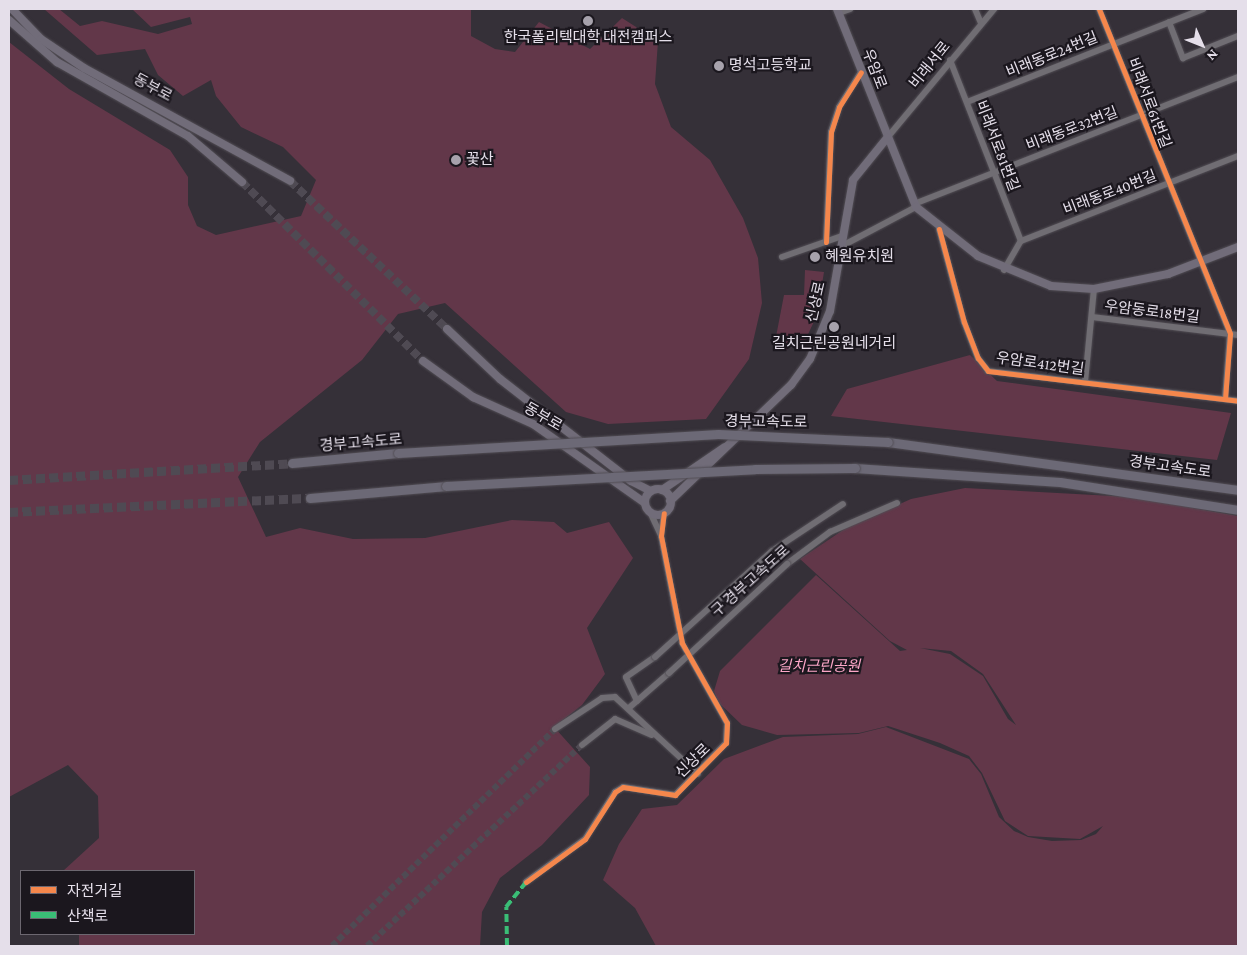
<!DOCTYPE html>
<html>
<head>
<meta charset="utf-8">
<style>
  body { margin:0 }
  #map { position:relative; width:1247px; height:955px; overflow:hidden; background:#353038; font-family:"Crimson Pro","Noto Sans KR",serif }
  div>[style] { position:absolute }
  .green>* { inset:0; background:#623749 }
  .minor-tunnel>* { height:6px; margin-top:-3px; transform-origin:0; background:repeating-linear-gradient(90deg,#4f4a53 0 6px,transparent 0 9px) }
  .major-tunnel>* { height:8px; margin-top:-4px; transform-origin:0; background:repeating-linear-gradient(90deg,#4f4a53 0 8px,transparent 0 12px) }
  .highway-tunnel>* { height:9px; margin-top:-4.5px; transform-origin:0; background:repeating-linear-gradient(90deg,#4f4a53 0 9px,transparent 0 13.5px) }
  .roads { filter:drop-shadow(0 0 1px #514d54) drop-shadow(0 0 1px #514d54) }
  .minor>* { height:6px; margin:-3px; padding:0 3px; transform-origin:3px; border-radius:3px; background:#706d73 }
  .major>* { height:8px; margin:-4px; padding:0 4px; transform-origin:4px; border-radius:4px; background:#716c79 }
  .major>.ring { margin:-4px; padding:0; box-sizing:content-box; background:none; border:8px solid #716c79; border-radius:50% }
  .highway>* { height:9px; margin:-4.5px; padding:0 4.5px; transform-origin:4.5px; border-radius:4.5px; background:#6c6976 }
  .bridges { filter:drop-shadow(0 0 1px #514d54) drop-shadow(0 0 1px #514d54) }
  .minor-bridge>* { height:6px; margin:-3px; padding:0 3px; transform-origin:3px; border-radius:3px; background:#706d73 }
  .highway-bridge>* { height:9px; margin:-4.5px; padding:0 4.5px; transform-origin:4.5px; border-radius:4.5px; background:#6c6976 }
  .quiet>* { height:4px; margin-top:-2px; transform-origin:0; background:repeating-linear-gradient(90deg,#3abd76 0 8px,transparent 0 12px) }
  .cycleway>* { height:5px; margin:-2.5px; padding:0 2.5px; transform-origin:2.5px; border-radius:2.5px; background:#f5874c }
  .dots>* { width:14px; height:14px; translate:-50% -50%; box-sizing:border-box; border:2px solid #1b171e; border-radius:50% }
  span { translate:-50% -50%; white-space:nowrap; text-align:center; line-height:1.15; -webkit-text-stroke:4.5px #1b171e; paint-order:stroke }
  .poi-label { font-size:15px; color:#e5dfea }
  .left { translate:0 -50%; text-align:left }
  .street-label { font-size:15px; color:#e5dfea }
  .park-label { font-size:15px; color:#fba6c7; font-style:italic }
  .frame { position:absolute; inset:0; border:10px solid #e5dfea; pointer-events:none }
  .legend { position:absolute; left:20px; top:870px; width:175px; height:65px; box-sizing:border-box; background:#1b171e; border:1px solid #6c6770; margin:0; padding:6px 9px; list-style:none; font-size:15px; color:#e5dfea }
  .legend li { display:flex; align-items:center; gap:10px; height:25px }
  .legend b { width:25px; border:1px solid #6c6770 }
  .north { position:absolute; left:1177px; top:20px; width:50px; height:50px; -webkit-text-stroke:4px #1b171e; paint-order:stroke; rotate:134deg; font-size:14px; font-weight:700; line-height:20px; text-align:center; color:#e5dfea }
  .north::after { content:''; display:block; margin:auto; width:18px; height:22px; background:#e5dfea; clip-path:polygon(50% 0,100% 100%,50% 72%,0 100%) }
</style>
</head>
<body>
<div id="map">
  <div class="green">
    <div style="clip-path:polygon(44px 9px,59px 9px,80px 26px,102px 21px,158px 34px,192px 24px,190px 17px,151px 27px,132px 9px,471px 9px,471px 36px,495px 49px,515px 52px,539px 22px,590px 49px,622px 18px,658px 41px,655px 84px,671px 127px,710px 160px,743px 218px,758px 258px,762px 303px,749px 359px,706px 419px,608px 424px,566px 412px,445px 303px,398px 314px,362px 360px,260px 442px,238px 477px,266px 537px,300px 528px,353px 539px,425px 538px,512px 520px,554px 522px,567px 533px,609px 522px,633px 558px,587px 628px,605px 674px,582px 705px,554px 727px,590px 767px,589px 795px,542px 845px,500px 878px,482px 912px,480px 946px,79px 946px,79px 934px,194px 934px,194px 871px,63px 871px,99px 838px,98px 796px,68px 765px,9px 797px,9px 42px,69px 89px,170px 150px,188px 177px,188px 205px,197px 226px,216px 235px,301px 216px,316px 180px,283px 147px,241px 127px,216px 96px,211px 80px,183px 96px,158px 75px,145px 49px,97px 55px)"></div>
    <div style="clip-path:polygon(805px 270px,824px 272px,817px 315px,804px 343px,789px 343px,787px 350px,774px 347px,784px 295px,804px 295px)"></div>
    <div style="clip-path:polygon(970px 355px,997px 381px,1231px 413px,1217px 460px,831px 416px,847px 389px)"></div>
    <div style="clip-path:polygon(evenodd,965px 488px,1131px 497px,1238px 516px,1238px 946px,656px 946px,635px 908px,603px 880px,619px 844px,642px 809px,677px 805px,724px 759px,783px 737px,858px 734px,886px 727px,969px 759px,981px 774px,999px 817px,1014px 831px,1028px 837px,1052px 841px,1081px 840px,1096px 834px,1103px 826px,1080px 839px,1028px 836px,1005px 821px,982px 773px,969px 756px,940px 743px,888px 726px,859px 733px,777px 735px,742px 725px,718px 702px,714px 691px,720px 671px,816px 575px,900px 651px,907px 650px,890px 641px,800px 559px,846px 528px,911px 499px,965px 488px,920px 648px,951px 651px,983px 674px,1016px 725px,1008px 719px,983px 676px,950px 654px,920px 648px)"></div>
  </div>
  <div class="minor-tunnel">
    <div style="left:332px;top:946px;width:311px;rotate:-44.2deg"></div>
    <div style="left:367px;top:946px;width:294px;rotate:-43.1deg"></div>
  </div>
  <div class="major-tunnel">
    <div style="left:290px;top:181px;width:216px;rotate:43.3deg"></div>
    <div style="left:242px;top:182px;width:255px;rotate:44.7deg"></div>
  </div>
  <div class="highway-tunnel">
    <div style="left:9px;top:480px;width:284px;rotate:-3.4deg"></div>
    <div style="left:9px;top:512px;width:301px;rotate:-2.7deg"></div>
  </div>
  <div class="roads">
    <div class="minor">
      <div style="left:975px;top:9px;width:15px;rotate:67deg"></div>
      <div style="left:1099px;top:9px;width:350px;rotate:68deg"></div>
      <div style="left:1230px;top:334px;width:65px;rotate:94.4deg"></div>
      <div style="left:839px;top:13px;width:12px;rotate:-20deg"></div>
      <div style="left:1169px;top:22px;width:39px;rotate:69deg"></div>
      <div style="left:1183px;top:58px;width:59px;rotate:-21.8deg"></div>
      <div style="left:950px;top:60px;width:194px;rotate:68.6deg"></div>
      <div style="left:967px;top:102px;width:254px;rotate:-21.5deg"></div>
      <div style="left:887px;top:138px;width:168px;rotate:-50.3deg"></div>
      <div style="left:914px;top:204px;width:348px;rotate:-21.4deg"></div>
      <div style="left:939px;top:229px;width:96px;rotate:75deg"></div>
      <div style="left:964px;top:322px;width:39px;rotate:69deg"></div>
      <div style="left:978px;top:358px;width:16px;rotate:52deg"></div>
      <div style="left:988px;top:371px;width:252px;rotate:6.8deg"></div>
      <div style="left:826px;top:242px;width:110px;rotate:-87.4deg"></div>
      <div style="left:831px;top:132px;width:26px;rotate:-72deg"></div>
      <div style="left:839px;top:107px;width:41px;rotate:-57.8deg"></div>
      <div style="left:840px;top:247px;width:86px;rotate:-27.8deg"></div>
      <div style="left:782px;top:257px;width:64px;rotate:-19.3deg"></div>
      <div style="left:1004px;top:270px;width:34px;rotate:-60deg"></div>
      <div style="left:1021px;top:241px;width:233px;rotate:-21.4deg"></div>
      <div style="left:1092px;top:317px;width:147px;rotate:7deg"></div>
      <div style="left:1085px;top:382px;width:93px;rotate:-84.5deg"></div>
      <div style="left:650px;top:512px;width:26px;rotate:65deg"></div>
      <div style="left:772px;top:551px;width:85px;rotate:-33.5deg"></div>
      <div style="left:787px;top:564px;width:54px;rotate:-36.7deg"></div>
      <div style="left:830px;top:532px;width:73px;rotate:-23.4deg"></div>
      <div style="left:637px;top:701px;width:26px;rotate:-115deg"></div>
      <div style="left:626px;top:677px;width:35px;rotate:-35deg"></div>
      <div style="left:630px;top:707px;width:52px;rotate:-41.1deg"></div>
      <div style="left:555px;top:729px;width:56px;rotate:-33.4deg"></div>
      <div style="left:602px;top:698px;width:13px;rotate:-4deg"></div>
      <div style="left:615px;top:697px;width:113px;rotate:42.9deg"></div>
      <div style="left:582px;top:745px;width:42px;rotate:-38.2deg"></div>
      <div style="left:615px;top:719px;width:40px;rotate:23.4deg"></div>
      <div style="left:526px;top:882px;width:73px;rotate:-36.1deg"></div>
      <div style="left:585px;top:839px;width:56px;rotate:-57.4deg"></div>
      <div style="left:615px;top:792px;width:9px;rotate:-32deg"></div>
      <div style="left:623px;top:787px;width:53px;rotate:8.7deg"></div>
      <div style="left:675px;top:795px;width:73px;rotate:-45.6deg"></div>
      <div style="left:726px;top:743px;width:20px;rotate:-87deg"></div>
      <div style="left:727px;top:723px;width:92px;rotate:-119.4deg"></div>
      <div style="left:682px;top:643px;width:109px;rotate:-101.1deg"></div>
      <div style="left:661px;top:536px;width:23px;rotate:-83deg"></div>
    </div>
    <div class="major">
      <div style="left:12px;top:9px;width:42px;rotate:46deg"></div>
      <div style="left:41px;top:39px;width:52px;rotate:34deg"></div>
      <div style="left:84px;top:68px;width:235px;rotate:28.7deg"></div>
      <div style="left:837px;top:9px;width:213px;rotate:68.2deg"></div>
      <div style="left:916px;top:207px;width:79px;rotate:38.3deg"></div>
      <div style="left:978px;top:256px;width:79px;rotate:22.3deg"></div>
      <div style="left:1051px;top:286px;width:43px;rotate:4deg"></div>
      <div style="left:1094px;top:289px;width:76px;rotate:-11.5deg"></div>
      <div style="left:1168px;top:274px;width:75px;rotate:-21.1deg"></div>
      <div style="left:9px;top:20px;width:64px;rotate:41.2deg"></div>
      <div style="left:57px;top:62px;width:150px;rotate:29.5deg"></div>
      <div style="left:188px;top:136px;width:71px;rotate:40.4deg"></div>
      <div style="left:447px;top:329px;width:73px;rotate:43.3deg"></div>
      <div style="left:500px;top:379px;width:166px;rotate:37.9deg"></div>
      <div style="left:631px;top:481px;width:22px;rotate:27deg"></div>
      <div style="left:423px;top:361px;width:62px;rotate:35.8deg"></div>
      <div style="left:473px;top:397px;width:66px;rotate:24.2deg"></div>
      <div style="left:533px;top:424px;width:137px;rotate:35.2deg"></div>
      <div class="ring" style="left:645px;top:489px;width:18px;height:18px"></div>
      <div style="left:662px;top:490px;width:76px;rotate:-34.3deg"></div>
      <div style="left:670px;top:501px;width:168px;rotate:-43.8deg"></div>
      <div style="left:791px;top:385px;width:32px;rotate:-54deg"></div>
      <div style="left:810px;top:359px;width:52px;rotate:-67.4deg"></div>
      <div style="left:830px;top:311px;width:133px;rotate:-80deg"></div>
      <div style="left:853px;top:180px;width:54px;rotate:-51deg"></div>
    </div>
    <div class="highway">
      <div style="left:888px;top:442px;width:353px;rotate:7.8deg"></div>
      <div style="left:292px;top:463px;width:106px;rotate:-5.4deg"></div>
      <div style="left:855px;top:468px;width:205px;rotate:3.9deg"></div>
      <div style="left:1060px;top:482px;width:180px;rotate:8.9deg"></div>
      <div style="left:310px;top:498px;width:137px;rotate:-5deg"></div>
    </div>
  </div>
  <div class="bridges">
    <div class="minor-bridge">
      <div style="left:655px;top:657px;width:158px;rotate:-42.2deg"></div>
      <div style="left:669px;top:673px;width:161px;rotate:-42.7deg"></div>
    </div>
    <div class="highway-bridge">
      <div style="left:398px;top:453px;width:321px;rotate:-3.4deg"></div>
      <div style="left:718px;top:434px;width:170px;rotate:2.7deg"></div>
      <div style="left:446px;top:486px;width:309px;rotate:-3.1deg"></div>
      <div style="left:755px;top:469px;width:100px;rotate:-0.6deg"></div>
    </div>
  </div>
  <div class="quiet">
    <div style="left:507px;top:946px;width:39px;rotate:-91deg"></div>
    <div style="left:506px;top:907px;width:32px;rotate:-51deg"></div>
  </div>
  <div class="cycleway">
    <div style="left:1099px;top:9px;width:350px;rotate:68deg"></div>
    <div style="left:1230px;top:334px;width:65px;rotate:94.4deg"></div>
    <div style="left:939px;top:229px;width:96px;rotate:75deg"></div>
    <div style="left:964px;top:322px;width:39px;rotate:69deg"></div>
    <div style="left:978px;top:358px;width:16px;rotate:52deg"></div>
    <div style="left:988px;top:371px;width:252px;rotate:6.8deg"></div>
    <div style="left:826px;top:242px;width:110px;rotate:-87.4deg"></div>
    <div style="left:831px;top:132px;width:26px;rotate:-72deg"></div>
    <div style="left:839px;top:107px;width:41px;rotate:-57.8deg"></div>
    <div style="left:526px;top:882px;width:73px;rotate:-36.1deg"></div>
    <div style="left:585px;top:839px;width:56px;rotate:-57.4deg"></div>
    <div style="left:615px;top:792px;width:9px;rotate:-32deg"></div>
    <div style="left:623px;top:787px;width:53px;rotate:8.7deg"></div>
    <div style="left:675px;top:795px;width:73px;rotate:-45.6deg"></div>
    <div style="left:726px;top:743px;width:20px;rotate:-87deg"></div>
    <div style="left:727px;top:723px;width:92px;rotate:-119.4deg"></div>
    <div style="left:682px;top:643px;width:109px;rotate:-101.1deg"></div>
    <div style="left:661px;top:536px;width:23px;rotate:-83deg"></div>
  </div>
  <div class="dots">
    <div style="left:588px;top:21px;background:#a7a2ac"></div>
    <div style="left:719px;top:66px;background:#a7a2ac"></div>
    <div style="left:456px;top:160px;background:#a7a2ac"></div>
    <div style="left:815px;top:257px;background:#a7a2ac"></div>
    <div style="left:834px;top:327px;background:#a7a2ac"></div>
  </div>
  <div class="poi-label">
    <span style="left:588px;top:38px">한국폴리텍대학 대전캠퍼스</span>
    <span class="left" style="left:729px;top:66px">명석고등학교</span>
    <span class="left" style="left:466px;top:160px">꽃산</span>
    <span class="left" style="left:825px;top:257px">혜원유치원</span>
    <span style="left:834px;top:344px">길치근린공원네거리</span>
  </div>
  <div class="street-label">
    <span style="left:1052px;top:55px;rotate:-22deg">비래동로24번길</span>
    <span style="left:930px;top:65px;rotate:-51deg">비래서로</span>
    <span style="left:874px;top:69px;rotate:69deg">우암로</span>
    <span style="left:153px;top:88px;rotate:28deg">동부로</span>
    <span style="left:1149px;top:103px;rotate:69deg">비래서로61번길</span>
    <span style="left:1072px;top:129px;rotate:-21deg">비래동로32번길</span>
    <span style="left:997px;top:146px;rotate:69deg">비래서로81번길</span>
    <span style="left:1110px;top:193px;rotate:-21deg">비래동로40번길</span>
    <span style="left:816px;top:302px;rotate:-77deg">신상로</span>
    <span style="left:1152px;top:312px;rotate:7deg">우암동로18번길</span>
    <span style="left:1040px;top:364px;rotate:8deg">우암로412번길</span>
    <span style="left:543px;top:417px;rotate:30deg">동부로</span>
    <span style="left:766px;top:422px;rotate:1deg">경부고속도로</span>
    <span style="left:361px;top:443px;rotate:-5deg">경부고속도로</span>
    <span style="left:1170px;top:467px;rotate:8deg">경부고속도로</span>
    <span style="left:751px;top:581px;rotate:-42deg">구 경부고속도로</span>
    <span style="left:693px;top:761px;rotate:-44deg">신상로</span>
  </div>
  <div class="park-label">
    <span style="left:819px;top:667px">길치근린공원</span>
  </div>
  <div class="frame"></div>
  <ul class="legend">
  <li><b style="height:6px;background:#f5874c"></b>자전거길</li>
  <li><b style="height:6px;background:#3abd76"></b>산책로</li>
  </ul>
  <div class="north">N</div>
</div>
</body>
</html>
